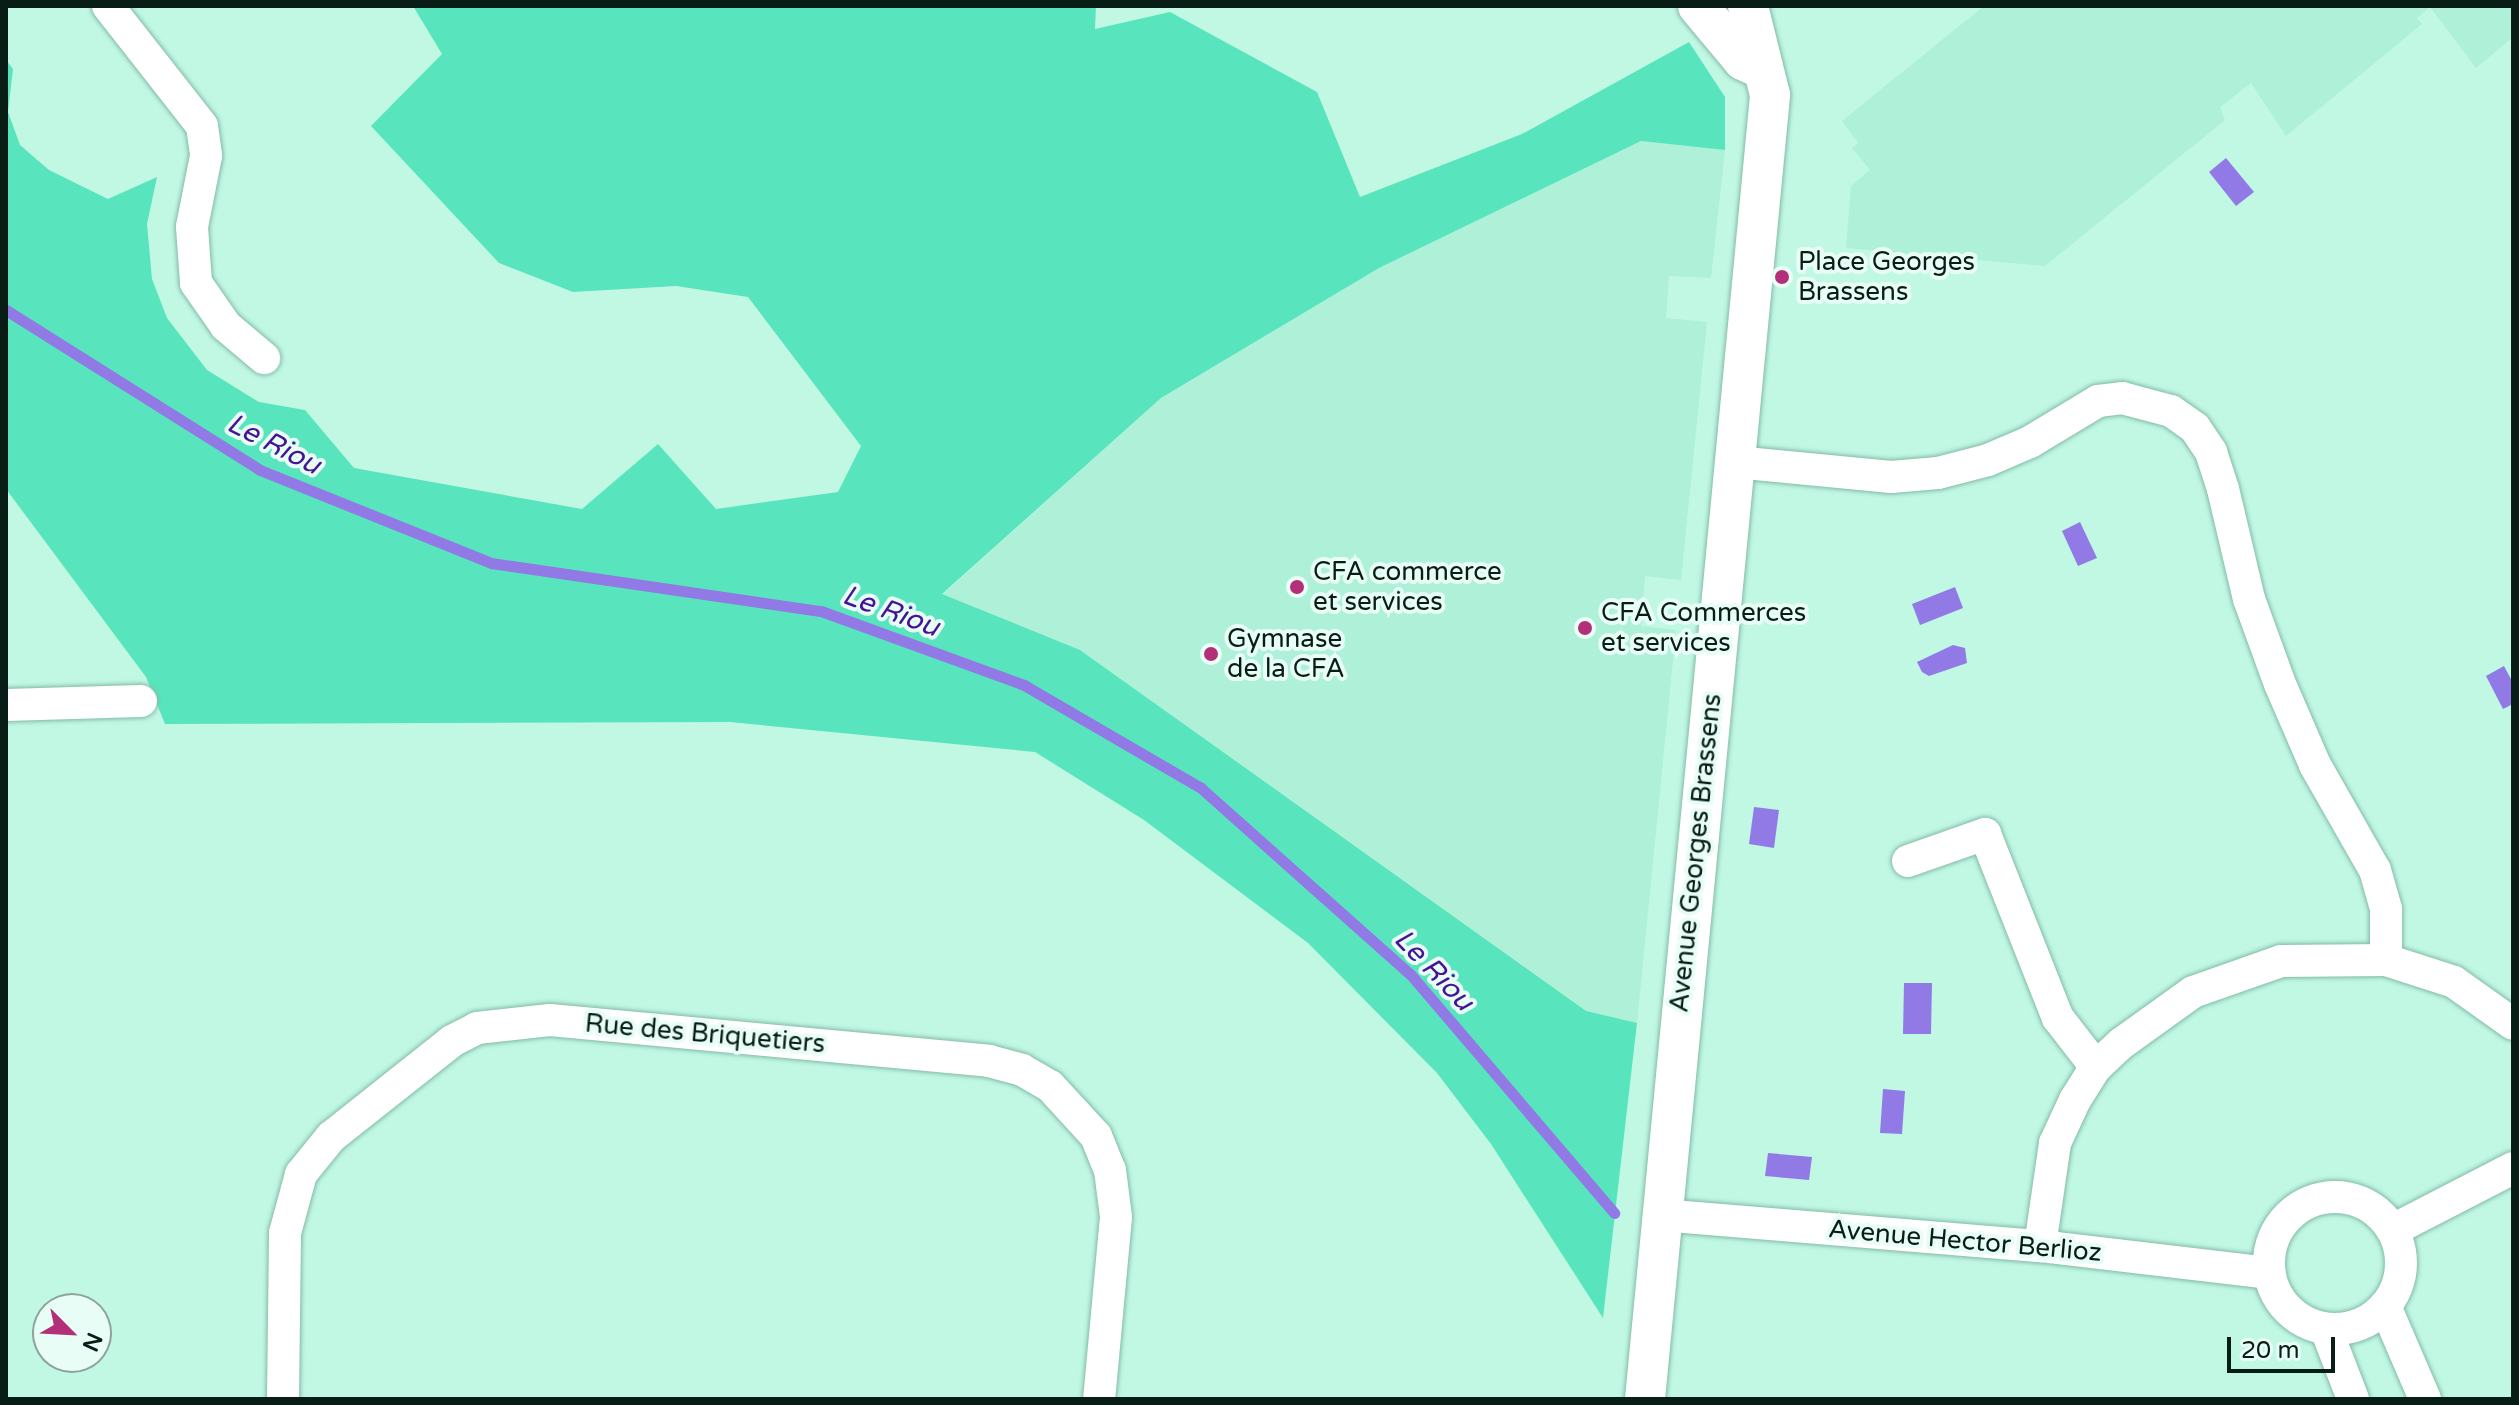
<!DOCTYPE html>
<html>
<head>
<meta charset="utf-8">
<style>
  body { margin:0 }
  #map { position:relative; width:2519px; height:1405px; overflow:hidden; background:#c0f8e4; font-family:"Varela Round",sans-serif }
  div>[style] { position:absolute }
  .built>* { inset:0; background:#aef0d8 }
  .green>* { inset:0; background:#58e5bd }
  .water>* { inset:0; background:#917ae6 }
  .stream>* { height:11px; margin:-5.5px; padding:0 5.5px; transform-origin:5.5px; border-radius:5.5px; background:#917ae6 }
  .roads { filter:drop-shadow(0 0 2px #84bba8) drop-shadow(0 0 2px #84bba8) }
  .minor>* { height:32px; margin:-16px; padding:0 16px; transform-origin:16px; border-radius:16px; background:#fff }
  .minor>.ring { margin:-16px; padding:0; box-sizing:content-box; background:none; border:32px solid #fff; border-radius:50% }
  .tertiary>* { height:40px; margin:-20px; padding:0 20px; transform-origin:20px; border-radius:20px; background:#fff }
  .dots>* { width:22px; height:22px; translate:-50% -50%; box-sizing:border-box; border:4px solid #e7fdf5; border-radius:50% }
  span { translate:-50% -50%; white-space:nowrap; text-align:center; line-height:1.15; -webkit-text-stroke:8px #e7fdf5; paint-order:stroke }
  .poi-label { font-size:26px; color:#071d16 }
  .left { translate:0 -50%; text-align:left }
  .street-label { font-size:26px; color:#071d16 }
  .water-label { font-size:28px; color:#461396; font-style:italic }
  .frame { position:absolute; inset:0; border:8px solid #071d16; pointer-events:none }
  .north { position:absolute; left:32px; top:1293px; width:80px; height:80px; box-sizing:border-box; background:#e7fdf5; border:2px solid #8da39c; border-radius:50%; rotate:114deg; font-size:22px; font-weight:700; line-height:32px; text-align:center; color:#071d16 }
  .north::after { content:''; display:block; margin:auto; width:28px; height:36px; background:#b33078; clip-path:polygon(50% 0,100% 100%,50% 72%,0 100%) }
  .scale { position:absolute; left:2227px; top:1337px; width:108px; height:36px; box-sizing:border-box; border:4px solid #071d16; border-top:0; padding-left:10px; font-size:24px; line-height:28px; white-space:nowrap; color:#071d16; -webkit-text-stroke:6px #e7fdf5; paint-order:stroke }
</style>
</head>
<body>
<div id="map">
  <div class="built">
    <div style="clip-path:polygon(1984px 6px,2513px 6px,2513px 37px,2476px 68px,2430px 7px,2417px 18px,2422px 24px,2286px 136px,2251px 83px,2220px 107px,2225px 120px,2045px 266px,1846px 248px,1851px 186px,1870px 170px,1852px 148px,1858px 143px,1842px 121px)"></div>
    <div style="clip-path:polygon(1641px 141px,1725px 150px,1711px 278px,1669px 276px,1666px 318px,1707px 322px,1681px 580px,1645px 576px,1641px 626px,1676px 630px,1637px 1023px,1586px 1012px,1080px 650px,942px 595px,1161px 398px,1379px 268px)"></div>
  </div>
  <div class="green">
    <div style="clip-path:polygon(413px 6px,1096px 6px,1095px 29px,1170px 12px,1317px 92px,1360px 197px,1522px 134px,1689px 42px,1725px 97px,1725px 150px,1641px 141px,1379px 268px,1161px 398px,942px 594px,1080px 650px,1586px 1011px,1637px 1023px,1603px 1318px,1491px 1144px,1437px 1073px,1308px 943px,1144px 820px,1035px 752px,730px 722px,165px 724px,146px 677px,6px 489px,6px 60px,13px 69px,8px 112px,20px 145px,49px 170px,108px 199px,157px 177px,147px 224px,152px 279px,167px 318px,207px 370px,259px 402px,305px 410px,354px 468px,582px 509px,658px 444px,716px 509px,838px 492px,861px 446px,748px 297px,676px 286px,573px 292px,499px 263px,371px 126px,442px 54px)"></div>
  </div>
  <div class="water">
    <div style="clip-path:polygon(2226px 158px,2254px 192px,2236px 206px,2209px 172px)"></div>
    <div style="clip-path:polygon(2080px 522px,2097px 558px,2078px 566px,2062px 531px)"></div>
    <div style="clip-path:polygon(1955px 587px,1963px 608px,1920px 625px,1912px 604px)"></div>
    <div style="clip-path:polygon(1953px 645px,1965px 648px,1967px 663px,1929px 676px,1922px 672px,1917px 662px)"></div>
    <div style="clip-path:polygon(2504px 666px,2513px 683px,2513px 704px,2503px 709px,2486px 676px)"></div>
    <div style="clip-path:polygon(1754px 807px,1779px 810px,1774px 848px,1749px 844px)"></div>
    <div style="clip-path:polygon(1904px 983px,1932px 983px,1931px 1034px,1903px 1034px)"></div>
    <div style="clip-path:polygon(1883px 1089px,1905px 1091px,1902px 1134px,1880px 1133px)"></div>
    <div style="clip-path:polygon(1768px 1153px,1812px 1157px,1809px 1180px,1765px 1176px)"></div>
  </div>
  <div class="stream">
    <div style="left:6px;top:310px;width:300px;rotate:32.2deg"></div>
    <div style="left:260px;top:470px;width:249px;rotate:21.9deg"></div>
    <div style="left:491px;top:563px;width:333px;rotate:8.3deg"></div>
    <div style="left:821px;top:611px;width:216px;rotate:20deg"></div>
    <div style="left:1024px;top:685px;width:205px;rotate:30.2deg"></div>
    <div style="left:1201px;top:788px;width:281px;rotate:41.7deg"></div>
    <div style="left:1411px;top:975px;width:313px;rotate:49.5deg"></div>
  </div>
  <div class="roads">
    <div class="minor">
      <div style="left:108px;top:6px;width:152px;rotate:51.9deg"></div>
      <div style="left:202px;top:126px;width:30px;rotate:82deg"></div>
      <div style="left:206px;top:156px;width:72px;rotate:101.2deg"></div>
      <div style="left:192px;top:227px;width:56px;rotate:85.9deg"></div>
      <div style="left:196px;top:283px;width:52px;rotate:55.1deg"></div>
      <div style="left:226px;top:326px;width:50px;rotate:40.1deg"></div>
      <div style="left:1735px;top:462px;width:157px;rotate:5.5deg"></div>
      <div style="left:1891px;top:477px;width:47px;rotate:-4.9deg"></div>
      <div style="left:1938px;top:473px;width:52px;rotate:-14.6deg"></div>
      <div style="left:1988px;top:460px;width:46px;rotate:-23.2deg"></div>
      <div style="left:2030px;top:442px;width:79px;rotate:-31.1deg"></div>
      <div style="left:2098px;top:401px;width:24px;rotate:-7deg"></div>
      <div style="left:2122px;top:398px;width:51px;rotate:14.9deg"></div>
      <div style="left:2171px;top:411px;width:29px;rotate:35deg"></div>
      <div style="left:2195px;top:428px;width:29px;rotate:56deg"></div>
      <div style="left:2211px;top:452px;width:39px;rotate:72deg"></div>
      <div style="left:2223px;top:489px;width:113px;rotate:76.7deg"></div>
      <div style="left:2249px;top:599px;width:90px;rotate:70deg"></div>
      <div style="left:2280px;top:684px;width:88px;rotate:66.6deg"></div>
      <div style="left:2315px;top:765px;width:121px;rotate:60.3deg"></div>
      <div style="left:2375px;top:870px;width:41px;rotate:74.2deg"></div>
      <div style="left:2386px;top:909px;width:51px;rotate:90deg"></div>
      <div style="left:6px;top:705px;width:135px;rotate:-1.7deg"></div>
      <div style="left:1908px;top:861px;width:82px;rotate:-19.3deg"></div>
      <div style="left:1985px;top:834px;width:198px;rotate:68.4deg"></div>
      <div style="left:2058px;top:1018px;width:62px;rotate:52.2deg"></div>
      <div class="ring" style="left:2269px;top:1197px;width:100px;height:100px"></div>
      <div style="left:1661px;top:1215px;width:380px;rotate:4.7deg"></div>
      <div style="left:2040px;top:1246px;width:231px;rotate:6.7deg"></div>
      <div style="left:2393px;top:1230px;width:135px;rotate:-27.3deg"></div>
      <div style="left:2040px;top:1246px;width:104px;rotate:-81.7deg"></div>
      <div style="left:2055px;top:1143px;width:47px;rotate:-65.1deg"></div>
      <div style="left:2075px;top:1100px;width:39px;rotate:-58deg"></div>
      <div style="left:2096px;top:1067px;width:35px;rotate:-43deg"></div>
      <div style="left:2122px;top:1043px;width:87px;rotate:-35.7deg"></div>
      <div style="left:2193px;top:992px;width:93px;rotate:-19.4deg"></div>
      <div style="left:2281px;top:961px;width:105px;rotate:-0.5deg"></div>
      <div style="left:2386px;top:960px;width:71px;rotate:17.9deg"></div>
      <div style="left:2454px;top:982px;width:72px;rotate:35.4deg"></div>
      <div style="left:2385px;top:1306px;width:101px;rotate:66.7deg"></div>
      <div style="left:2326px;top:1329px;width:75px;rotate:68.9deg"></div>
      <div style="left:283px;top:1399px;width:166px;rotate:-89.3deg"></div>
      <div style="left:285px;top:1233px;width:61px;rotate:-74.8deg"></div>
      <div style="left:301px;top:1174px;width:48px;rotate:-51deg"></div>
      <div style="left:331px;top:1137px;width:154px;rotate:-38.4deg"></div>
      <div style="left:452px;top:1041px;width:28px;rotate:-27deg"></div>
      <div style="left:477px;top:1028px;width:73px;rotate:-6.3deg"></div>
      <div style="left:550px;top:1020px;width:441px;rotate:5.3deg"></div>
      <div style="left:989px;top:1061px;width:34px;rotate:15deg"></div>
      <div style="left:1022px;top:1070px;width:32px;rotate:30deg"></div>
      <div style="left:1050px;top:1086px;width:68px;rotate:47.4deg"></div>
      <div style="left:1096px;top:1136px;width:37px;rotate:68deg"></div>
      <div style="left:1110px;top:1170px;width:47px;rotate:82.7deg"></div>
      <div style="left:1116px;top:1217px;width:183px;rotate:95.3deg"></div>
    </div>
    <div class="tertiary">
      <div style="left:1698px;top:6px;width:70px;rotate:50.2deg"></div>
      <div style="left:1743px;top:60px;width:21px;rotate:25deg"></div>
      <div style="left:1645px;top:1399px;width:1310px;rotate:-84.52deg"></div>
      <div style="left:1770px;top:95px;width:92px;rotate:-103.9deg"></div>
    </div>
  </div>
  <div class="dots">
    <div style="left:1782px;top:277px;background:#b33078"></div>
    <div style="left:1297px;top:587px;background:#b33078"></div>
    <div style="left:1585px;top:628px;background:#b33078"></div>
    <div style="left:1211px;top:654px;background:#b33078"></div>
  </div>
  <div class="poi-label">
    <span class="left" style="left:1798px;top:277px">Place Georges<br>Brassens</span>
    <span class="left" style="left:1313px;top:587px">CFA commerce<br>et services</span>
    <span class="left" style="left:1601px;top:628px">CFA Commerces<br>et services</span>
    <span class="left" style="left:1227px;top:654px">Gymnase<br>de la CFA</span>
  </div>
  <div class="street-label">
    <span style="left:1696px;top:853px;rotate:-84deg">Avenue Georges Brassens</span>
    <span style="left:705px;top:1034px;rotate:5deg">Rue des Briquetiers</span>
    <span style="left:1965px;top:1241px;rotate:5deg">Avenue Hector Berlioz</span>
  </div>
  <div class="water-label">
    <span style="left:274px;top:444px;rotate:27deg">Le Riou</span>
    <span style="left:891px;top:611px;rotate:20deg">Le Riou</span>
    <span style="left:1434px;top:970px;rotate:46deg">Le Riou</span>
  </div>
  <div class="frame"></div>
  <div class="north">N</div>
  <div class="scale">20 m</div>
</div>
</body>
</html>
